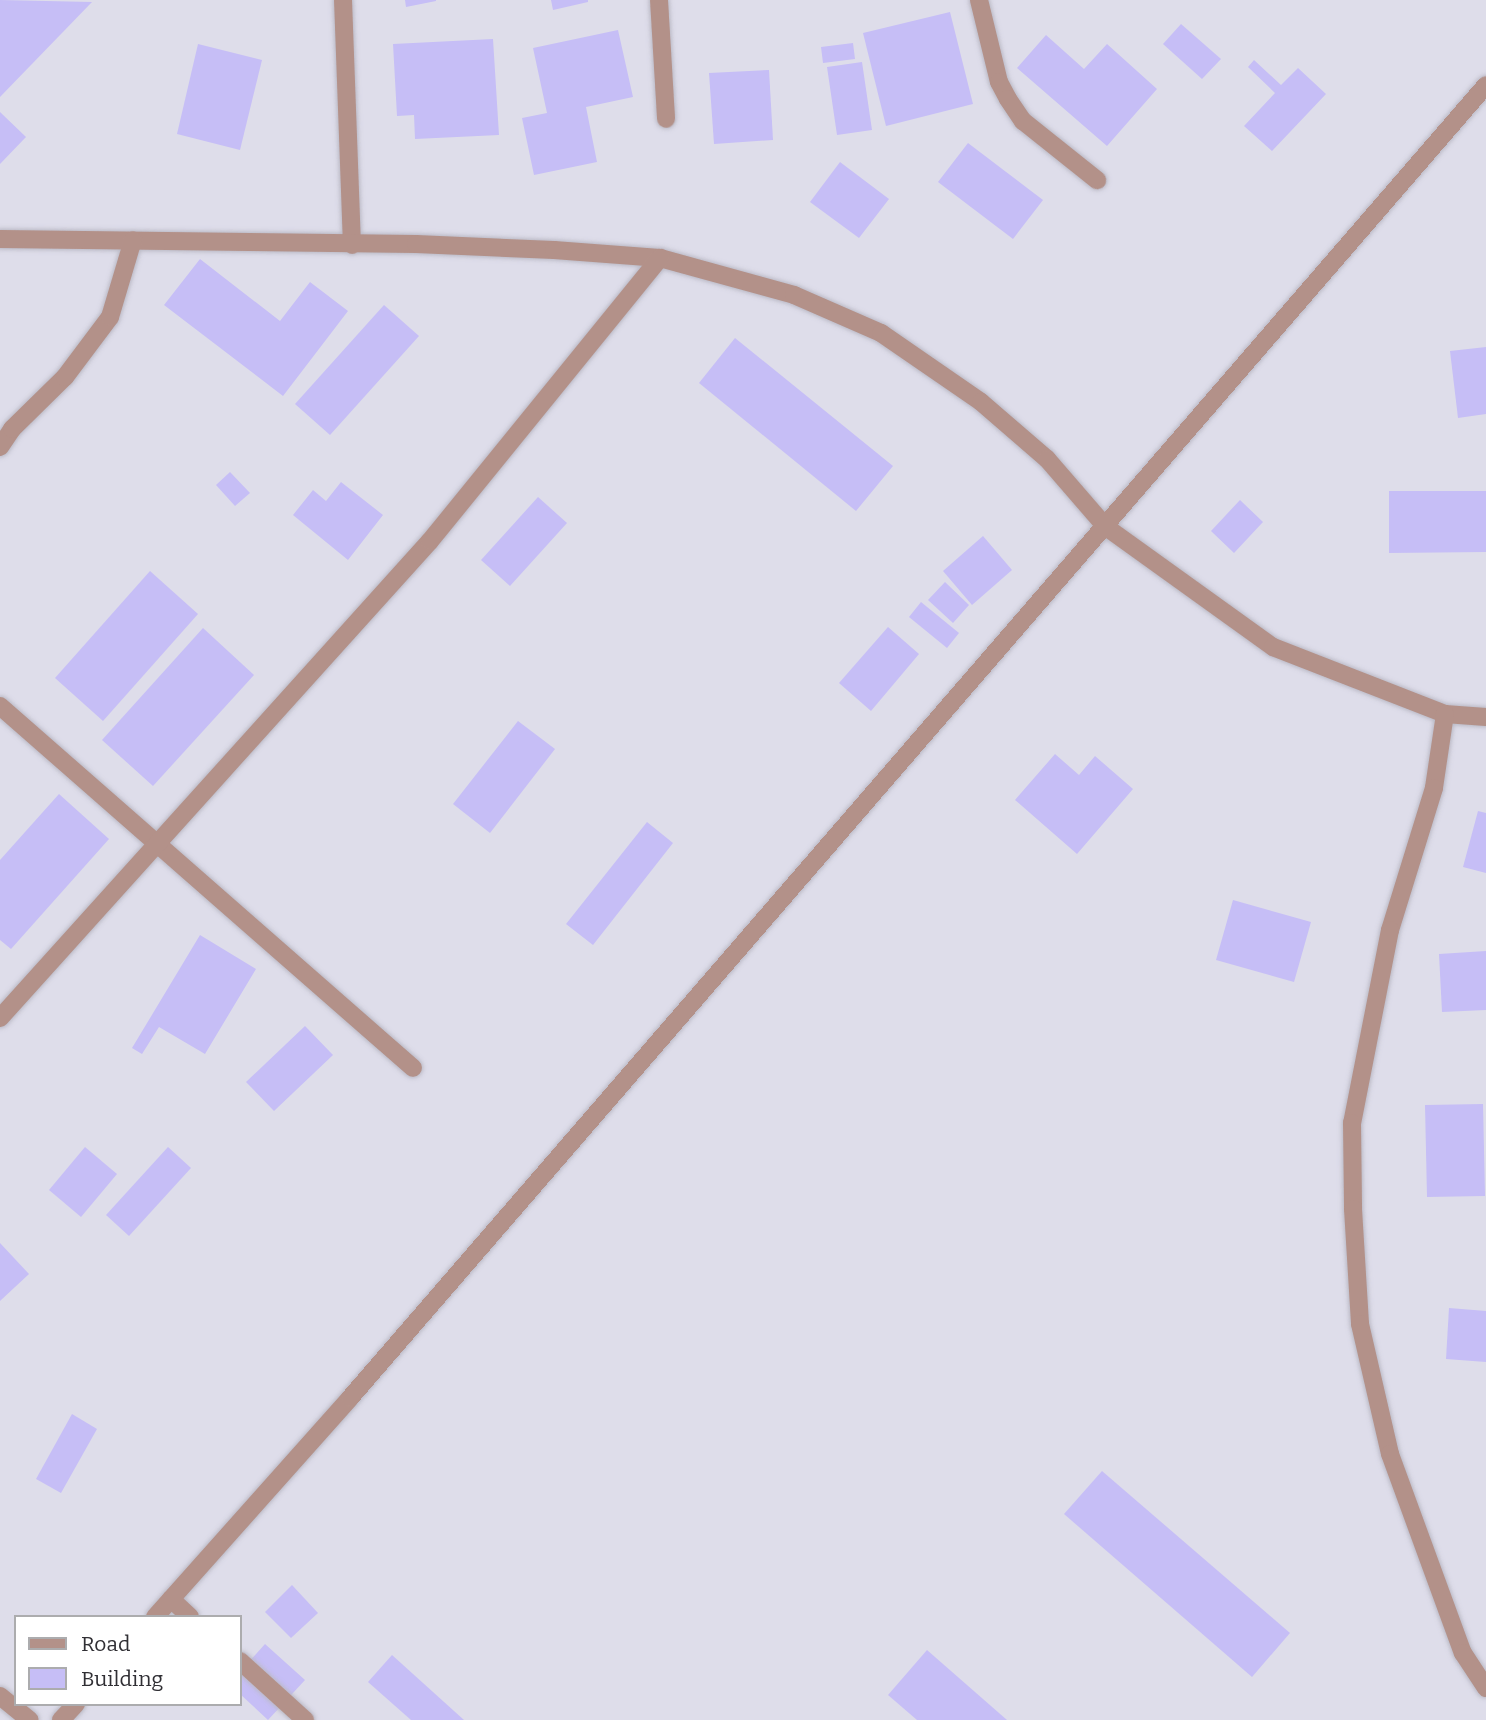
<!DOCTYPE html>
<html>
<head>
<meta charset="utf-8">
<style>
  body { margin:0 }
  #map { position:relative; width:1486px; height:1720px; overflow:hidden; background:#deddea; font-family:Bitter,serif }
  div>[style] { position:absolute }
  .building>* { inset:0; background:#c6bef6 }
  .roads { filter:drop-shadow(0 0 2px #bbbac6) drop-shadow(0 0 2px #bbbac6) }
  .minor>* { height:18px; margin:-9px; padding:0 9px; transform-origin:9px; border-radius:9px; background:#b39189 }
  .tertiary>* { height:18px; margin:-9px; padding:0 9px; transform-origin:9px; border-radius:9px; background:#b39189 }
  span { translate:-50% -50%; white-space:nowrap; text-align:center; line-height:1.15; -webkit-text-stroke:6px #fff; paint-order:stroke }
  .legend { position:absolute; left:14px; top:1615px; width:228px; height:91px; box-sizing:border-box; background:#fff; border:2px solid #acacae; margin:0; padding:9px 12px; list-style:none; font-size:21px; color:#302f34 }
  .legend li { display:flex; align-items:center; gap:14px; height:35px }
  .legend b { width:35px; border:2px solid #acacae }
</style>
</head>
<body>
<div id="map">
  <div class="building">
    <div style="clip-path:polygon(0 0,92px 2px,0 97px)"></div>
    <div style="clip-path:polygon(405px 0,436px 0,436px 1px,406px 7px)"></div>
    <div style="clip-path:polygon(551px 0,588px 0,588px 2px,553px 10px)"></div>
    <div style="clip-path:polygon(950px 12px,973px 104px,886px 126px,863px 33px)"></div>
    <div style="clip-path:polygon(1181px 24px,1221px 59px,1202px 79px,1163px 44px)"></div>
    <div style="clip-path:polygon(618px 30px,633px 97px,586px 107px,597px 162px,534px 175px,522px 118px,547px 113px,533px 48px)"></div>
    <div style="clip-path:polygon(1046px 35px,1084px 69px,1107px 44px,1157px 89px,1107px 146px,1017px 68px)"></div>
    <div style="clip-path:polygon(493px 39px,499px 135px,415px 139px,414px 115px,397px 116px,393px 44px)"></div>
    <div style="clip-path:polygon(853px 43px,855px 59px,823px 63px,821px 47px)"></div>
    <div style="clip-path:polygon(198px 44px,262px 60px,240px 150px,177px 134px)"></div>
    <div style="clip-path:polygon(1254px 60px,1281px 85px,1298px 68px,1326px 94px,1272px 151px,1244px 126px,1275px 93px,1248px 67px)"></div>
    <div style="clip-path:polygon(862px 62px,872px 130px,837px 135px,827px 67px)"></div>
    <div style="clip-path:polygon(769px 70px,773px 140px,714px 144px,709px 73px)"></div>
    <div style="clip-path:polygon(0 112px,26px 137px,0 164px)"></div>
    <div style="clip-path:polygon(968px 143px,1043px 200px,1013px 239px,938px 182px)"></div>
    <div style="clip-path:polygon(840px 162px,889px 199px,859px 238px,810px 202px)"></div>
    <div style="clip-path:polygon(200px 259px,280px 321px,310px 282px,348px 311px,283px 396px,164px 305px)"></div>
    <div style="clip-path:polygon(384px 305px,419px 336px,330px 435px,295px 404px)"></div>
    <div style="clip-path:polygon(735px 338px,893px 466px,856px 511px,699px 383px)"></div>
    <div style="clip-path:polygon(1486px 347px,1486px 414px,1458px 418px,1450px 351px)"></div>
    <div style="clip-path:polygon(230px 472px,250px 493px,235px 506px,216px 485px)"></div>
    <div style="clip-path:polygon(341px 482px,383px 515px,348px 560px,293px 515px,313px 490px,326px 501px)"></div>
    <div style="clip-path:polygon(1389px 491px,1486px 491px,1486px 552px,1389px 553px)"></div>
    <div style="clip-path:polygon(538px 497px,567px 523px,510px 586px,481px 560px)"></div>
    <div style="clip-path:polygon(1240px 500px,1263px 522px,1234px 553px,1211px 531px)"></div>
    <div style="clip-path:polygon(983px 536px,1012px 570px,972px 605px,943px 571px)"></div>
    <div style="clip-path:polygon(150px 571px,198px 614px,103px 721px,55px 678px)"></div>
    <div style="clip-path:polygon(945px 582px,969px 605px,953px 623px,928px 600px)"></div>
    <div style="clip-path:polygon(921px 602px,959px 633px,947px 648px,909px 617px)"></div>
    <div style="clip-path:polygon(888px 627px,919px 654px,871px 711px,839px 683px)"></div>
    <div style="clip-path:polygon(203px 628px,254px 675px,153px 786px,102px 740px)"></div>
    <div style="clip-path:polygon(518px 721px,555px 749px,490px 833px,453px 804px)"></div>
    <div style="clip-path:polygon(1055px 754px,1079px 775px,1095px 756px,1133px 789px,1077px 854px,1015px 800px)"></div>
    <div style="clip-path:polygon(59px 794px,109px 839px,11px 949px,0 940px,0 860px)"></div>
    <div style="clip-path:polygon(1478px 811px,1486px 813px,1486px 873px,1463px 867px)"></div>
    <div style="clip-path:polygon(647px 822px,673px 843px,593px 945px,566px 924px)"></div>
    <div style="clip-path:polygon(1233px 900px,1311px 922px,1294px 982px,1216px 960px)"></div>
    <div style="clip-path:polygon(200px 935px,256px 969px,205px 1054px,159px 1027px,142px 1054px,132px 1048px)"></div>
    <div style="clip-path:polygon(1486px 951px,1486px 1010px,1442px 1012px,1439px 954px)"></div>
    <div style="clip-path:polygon(305px 1026px,333px 1055px,274px 1111px,246px 1082px)"></div>
    <div style="clip-path:polygon(1483px 1104px,1485px 1196px,1427px 1197px,1425px 1105px)"></div>
    <div style="clip-path:polygon(85px 1147px,117px 1174px,81px 1217px,49px 1190px)"></div>
    <div style="clip-path:polygon(168px 1147px,191px 1168px,129px 1236px,106px 1215px)"></div>
    <div style="clip-path:polygon(0 1243px,29px 1274px,0 1301px)"></div>
    <div style="clip-path:polygon(1449px 1308px,1486px 1311px,1486px 1362px,1446px 1359px)"></div>
    <div style="clip-path:polygon(72px 1414px,97px 1429px,61px 1493px,36px 1479px)"></div>
    <div style="clip-path:polygon(1102px 1471px,1290px 1633px,1252px 1677px,1064px 1514px)"></div>
    <div style="clip-path:polygon(292px 1585px,318px 1613px,291px 1638px,265px 1612px)"></div>
    <div style="clip-path:polygon(265px 1644px,305px 1680px,268px 1720px,240px 1694px,240px 1660px,246px 1665px)"></div>
    <div style="clip-path:polygon(927px 1650px,1007px 1720px,917px 1720px,888px 1695px)"></div>
    <div style="clip-path:polygon(392px 1655px,464px 1720px,411px 1720px,368px 1682px)"></div>
  </div>
  <div class="roads">
    <div class="minor">
      <div style="left:343px;top:0;width:245px;rotate:87.9deg"></div>
      <div style="left:659px;top:0;width:119px;rotate:86.6deg"></div>
      <div style="left:979px;top:0;width:84px;rotate:76.3deg"></div>
      <div style="left:999px;top:82px;width:19px;rotate:62deg"></div>
      <div style="left:1008px;top:99px;width:27px;rotate:56deg"></div>
      <div style="left:1023px;top:121px;width:95px;rotate:38.6deg"></div>
      <div style="left:0;top:239px;width:416px;rotate:0.7deg"></div>
      <div style="left:416px;top:244px;width:138px;rotate:2.5deg"></div>
      <div style="left:554px;top:250px;width:106px;rotate:4.3deg"></div>
      <div style="left:660px;top:258px;width:139px;rotate:15.4deg"></div>
      <div style="left:794px;top:295px;width:95px;rotate:23.6deg"></div>
      <div style="left:881px;top:333px;width:121px;rotate:34.6deg"></div>
      <div style="left:981px;top:402px;width:87px;rotate:40.8deg"></div>
      <div style="left:1047px;top:459px;width:90px;rotate:49.1deg"></div>
      <div style="left:1106px;top:527px;width:206px;rotate:35.7deg"></div>
      <div style="left:1273px;top:647px;width:185px;rotate:21.3deg"></div>
      <div style="left:1445px;top:714px;width:41px;rotate:4.2deg"></div>
      <div style="left:0;top:447px;width:22px;rotate:-56deg"></div>
      <div style="left:12px;top:429px;width:74px;rotate:-44.5deg"></div>
      <div style="left:65px;top:377px;width:75px;rotate:-53.1deg"></div>
      <div style="left:110px;top:317px;width:80px;rotate:-73.4deg"></div>
      <div style="left:0;top:706px;width:549px;rotate:41.23deg"></div>
      <div style="left:1445px;top:714px;width:75px;rotate:98.5deg"></div>
      <div style="left:1434px;top:788px;width:149px;rotate:107.2deg"></div>
      <div style="left:1390px;top:930px;width:197px;rotate:101.1deg"></div>
      <div style="left:1352px;top:1123px;width:86px;rotate:89.3deg"></div>
      <div style="left:1353px;top:1209px;width:115px;rotate:86.5deg"></div>
      <div style="left:1360px;top:1324px;width:133px;rotate:77deg"></div>
      <div style="left:1390px;top:1454px;width:212px;rotate:69.9deg"></div>
      <div style="left:1463px;top:1653px;width:42px;rotate:56.7deg"></div>
      <div style="left:0;top:1018px;width:642px;rotate:-47.97deg"></div>
      <div style="left:430px;top:541px;width:365px;rotate:-50.9deg"></div>
      <div style="left:171px;top:1599px;width:26px;rotate:43deg"></div>
      <div style="left:240px;top:1661px;width:88px;rotate:42.2deg"></div>
      <div style="left:0;top:1696px;width:38px;rotate:39deg"></div>
    </div>
    <div class="tertiary">
      <div style="left:155px;top:1617px;width:293px;rotate:-48.3deg"></div>
      <div style="left:350px;top:1398px;width:1736px;rotate:-49.13deg"></div>
      <div style="left:61px;top:1720px;width:22px;rotate:-47deg"></div>
    </div>
  </div>
  <ul class="legend">
  <li><b style="height:9px;background:#b39189"></b>Road</li>
  <li><b style="height:19px;background:#c6bef6"></b>Building</li>
  </ul>
</div>
</body>
</html>
